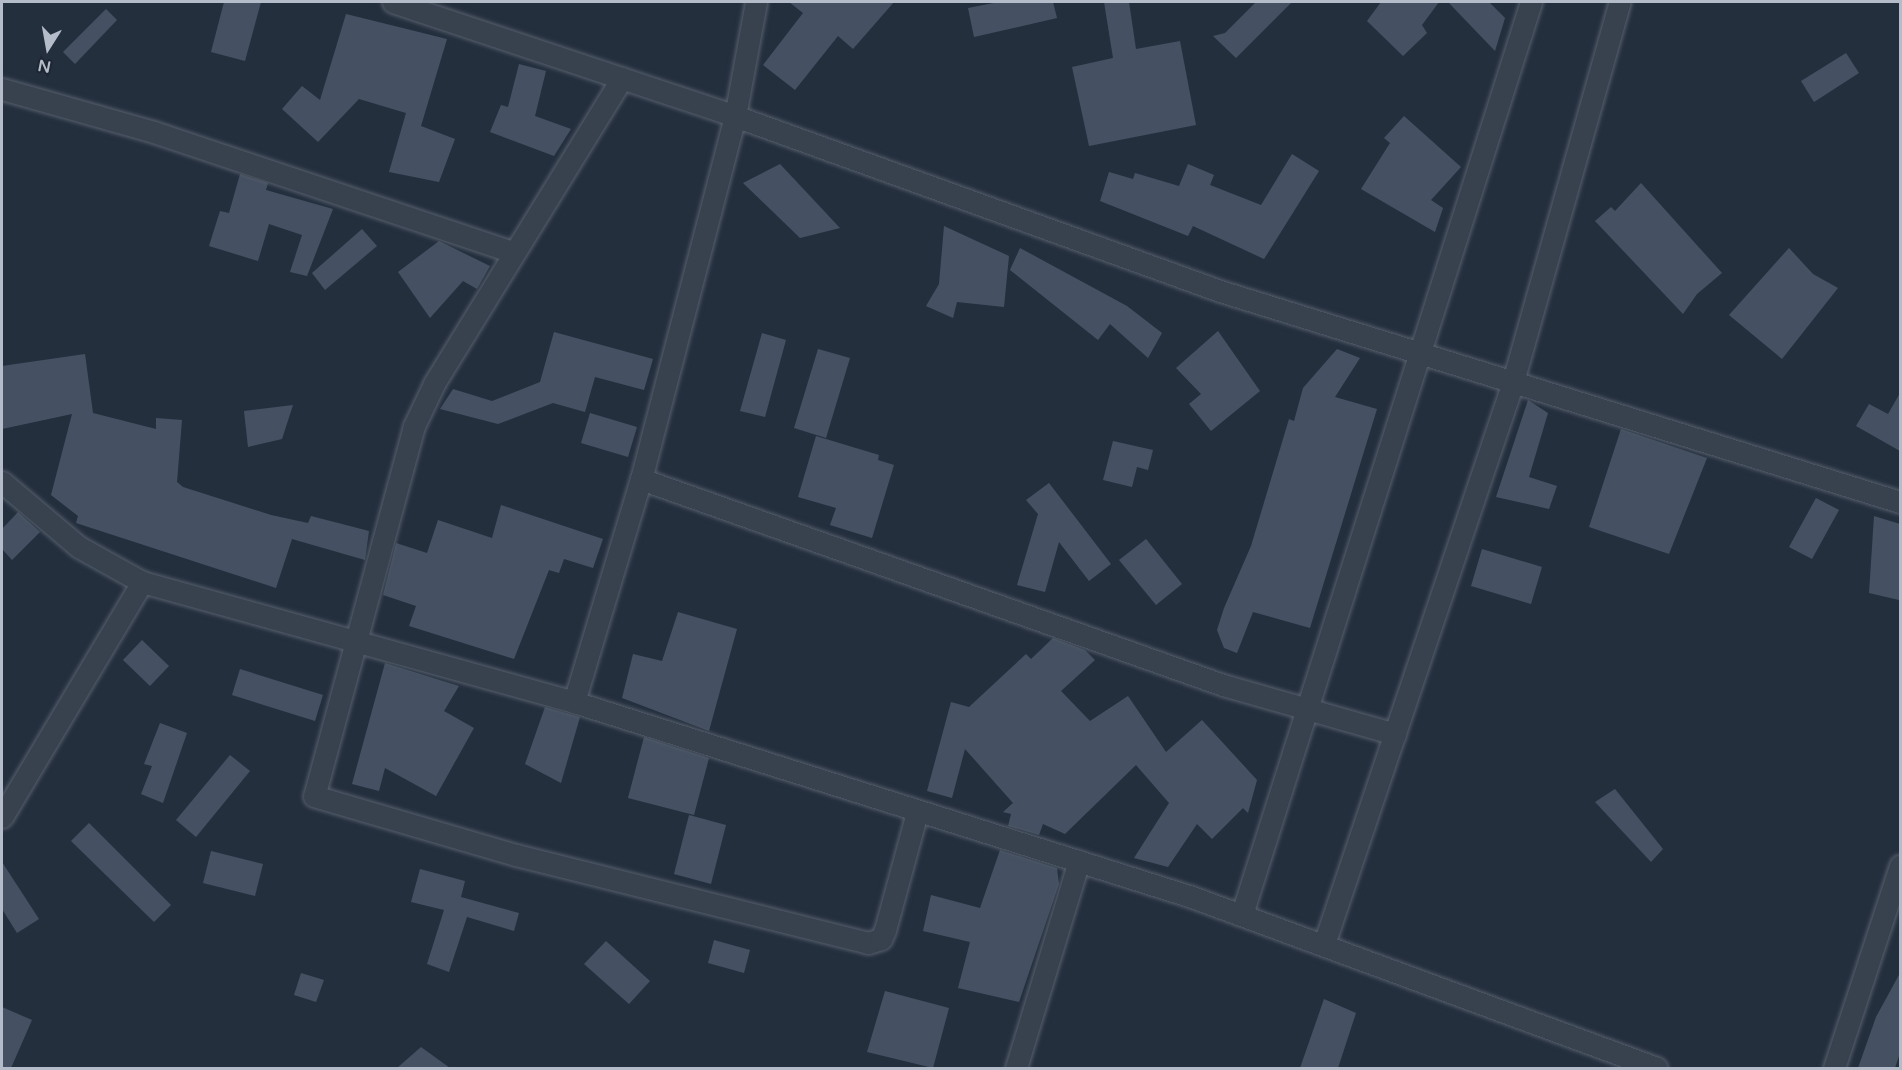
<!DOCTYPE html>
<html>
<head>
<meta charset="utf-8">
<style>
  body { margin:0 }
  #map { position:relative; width:1902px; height:1070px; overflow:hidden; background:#242f3e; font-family:"Varela Round",sans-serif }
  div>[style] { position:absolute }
  .building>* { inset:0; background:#455162 }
  .roads { filter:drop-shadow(0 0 2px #565f6c) drop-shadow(0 0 2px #565f6c) }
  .street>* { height:21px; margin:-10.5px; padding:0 10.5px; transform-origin:10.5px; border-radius:10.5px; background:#38414e }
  span { translate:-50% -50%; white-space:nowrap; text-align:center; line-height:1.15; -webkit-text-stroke:4.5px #1d2633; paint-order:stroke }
  .frame { position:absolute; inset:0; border:3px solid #b4bcc9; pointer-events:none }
  .north { position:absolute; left:18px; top:18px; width:60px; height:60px; -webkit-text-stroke:4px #1d2633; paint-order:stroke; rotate:191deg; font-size:16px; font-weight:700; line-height:24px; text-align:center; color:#b4bcc9 }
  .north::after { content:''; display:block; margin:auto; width:21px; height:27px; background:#b4bcc9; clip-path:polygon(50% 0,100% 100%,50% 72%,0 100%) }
</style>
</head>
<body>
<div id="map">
  <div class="building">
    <div style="clip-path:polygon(224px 2px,261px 2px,245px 61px,211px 52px)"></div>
    <div style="clip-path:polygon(789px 2px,894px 2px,853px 49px,838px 36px,795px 90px,763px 65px,803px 13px)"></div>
    <div style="clip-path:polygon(999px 2px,1053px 2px,1057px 18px,974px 37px,968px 8px)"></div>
    <div style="clip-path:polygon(1104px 2px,1129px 2px,1136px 49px,1180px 41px,1196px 125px,1089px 146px,1072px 67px,1113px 58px)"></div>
    <div style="clip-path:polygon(1256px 2px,1292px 2px,1236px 58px,1213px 36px,1225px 33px)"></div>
    <div style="clip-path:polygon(1381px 2px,1439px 2px,1422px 25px,1427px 33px,1403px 56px,1367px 21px)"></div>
    <div style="clip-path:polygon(1448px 2px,1489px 2px,1505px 18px,1495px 51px)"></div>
    <div style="clip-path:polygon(106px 9px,117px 20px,75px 64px,63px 52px)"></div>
    <div style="clip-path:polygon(346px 14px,447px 39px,421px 126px,455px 139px,439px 182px,389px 172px,406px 113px,359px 99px,318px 142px,282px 109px,302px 86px,320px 100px)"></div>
    <div style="clip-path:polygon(1846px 53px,1859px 73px,1814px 102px,1801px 81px)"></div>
    <div style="clip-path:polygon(519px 64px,546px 71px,535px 116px,571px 129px,554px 156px,490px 132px,501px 105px,508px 107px)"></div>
    <div style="clip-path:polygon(1404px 116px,1461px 167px,1431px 200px,1443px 208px,1435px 232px,1361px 189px,1390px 143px,1384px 138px)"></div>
    <div style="clip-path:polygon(1292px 154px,1319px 171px,1264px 259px,1193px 226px,1188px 236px,1100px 201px,1109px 172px,1133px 179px,1135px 173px,1179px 186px,1188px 164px,1214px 175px,1210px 185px,1261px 205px)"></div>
    <div style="clip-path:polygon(780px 164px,840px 228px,800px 238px,743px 183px)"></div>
    <div style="clip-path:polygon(240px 174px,268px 183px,266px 190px,333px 209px,307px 276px,290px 272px,302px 235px,269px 224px,258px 261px,209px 246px,220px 211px,229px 213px)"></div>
    <div style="clip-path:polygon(1641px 183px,1722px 273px,1697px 294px,1683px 314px,1595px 221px,1611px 207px,1615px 211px)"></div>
    <div style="clip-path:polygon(944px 226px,1009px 256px,1004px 307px,957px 302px,953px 318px,926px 306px,939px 284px)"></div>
    <div style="clip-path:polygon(362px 229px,377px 246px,325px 290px,312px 273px)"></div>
    <div style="clip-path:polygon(439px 241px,490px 266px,477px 289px,463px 281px,430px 318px,398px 272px)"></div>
    <div style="clip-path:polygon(1020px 248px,1127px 306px,1162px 333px,1148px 358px,1110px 324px,1098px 340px,1010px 270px)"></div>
    <div style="clip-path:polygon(1789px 248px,1813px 274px,1838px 288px,1782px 359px,1729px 315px)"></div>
    <div style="clip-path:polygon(1218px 331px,1260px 391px,1211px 431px,1189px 404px,1201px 394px,1176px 368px)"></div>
    <div style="clip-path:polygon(554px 332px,653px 359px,644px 390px,595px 377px,585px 412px,553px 403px,498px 424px,440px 409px,453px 389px,492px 401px,540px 382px)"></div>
    <div style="clip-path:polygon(762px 333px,786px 340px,765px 417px,740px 411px)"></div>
    <div style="clip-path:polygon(818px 349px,850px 358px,826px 438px,794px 428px)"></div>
    <div style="clip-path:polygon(1337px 349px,1360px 358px,1335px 397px,1377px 409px,1310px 628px,1253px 612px,1237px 653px,1224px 648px,1217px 630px,1224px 608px,1251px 546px,1289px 419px,1294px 421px,1303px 388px)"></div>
    <div style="clip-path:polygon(85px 354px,93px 413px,156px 429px,156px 418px,182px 420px,177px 482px,183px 487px,271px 515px,308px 523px,311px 516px,369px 531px,365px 560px,292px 539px,276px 588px,76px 523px,78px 516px,51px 495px,72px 414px,2px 429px,2px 366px)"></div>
    <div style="clip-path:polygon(1900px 393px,1900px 451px,1856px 426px,1869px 404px,1888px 414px)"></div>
    <div style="clip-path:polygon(1528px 400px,1548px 413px,1529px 477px,1557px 486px,1549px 509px,1496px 497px)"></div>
    <div style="clip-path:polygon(293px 405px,282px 439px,248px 447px,244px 411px)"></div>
    <div style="clip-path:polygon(590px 413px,637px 427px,628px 457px,581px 443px)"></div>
    <div style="clip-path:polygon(1621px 429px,1707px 458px,1669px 554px,1589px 527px)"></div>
    <div style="clip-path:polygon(816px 436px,879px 455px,878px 460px,894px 465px,872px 538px,830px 525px,836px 508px,798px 497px)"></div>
    <div style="clip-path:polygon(1113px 441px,1153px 450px,1148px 470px,1137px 467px,1132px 487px,1103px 480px)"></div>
    <div style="clip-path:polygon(1049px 483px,1111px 564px,1089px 581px,1059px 542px,1045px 592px,1017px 585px,1038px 514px,1026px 500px)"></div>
    <div style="clip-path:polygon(1816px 498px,1839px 510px,1812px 559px,1789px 547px)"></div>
    <div style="clip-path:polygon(501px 505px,603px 539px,593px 568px,564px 559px,559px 573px,549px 570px,514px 659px,409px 626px,416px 606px,383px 595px,396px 543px,427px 553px,438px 520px,492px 538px)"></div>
    <div style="clip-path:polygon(18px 512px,40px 532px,12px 560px,2px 549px,2px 529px)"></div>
    <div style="clip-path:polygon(1874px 516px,1900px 524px,1899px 600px,1869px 593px)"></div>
    <div style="clip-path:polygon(1146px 539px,1182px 584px,1156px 605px,1119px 560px)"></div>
    <div style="clip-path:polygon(1482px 549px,1542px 567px,1531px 604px,1471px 586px)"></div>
    <div style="clip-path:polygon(678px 612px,737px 629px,709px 731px,622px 698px,633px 654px,662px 661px)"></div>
    <div style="clip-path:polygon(1053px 638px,1085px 650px,1095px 660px,1061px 691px,1090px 721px,1128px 696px,1166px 752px,1202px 720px,1257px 780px,1248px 813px,1243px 808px,1212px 839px,1197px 824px,1168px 867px,1134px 858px,1169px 803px,1136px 765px,1065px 834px,1043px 824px,1039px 835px,1008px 826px,1011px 814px,1003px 812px,1013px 803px,965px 749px,952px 798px,927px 791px,951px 702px,969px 707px,1026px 654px,1031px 659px)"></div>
    <div style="clip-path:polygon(142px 640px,169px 666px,150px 686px,123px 660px)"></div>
    <div style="clip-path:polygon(385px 663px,459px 686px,444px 711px,474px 728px,436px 796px,385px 768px,379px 791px,352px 784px)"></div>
    <div style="clip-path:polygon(240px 669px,323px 695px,315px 721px,232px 695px)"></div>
    <div style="clip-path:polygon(545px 707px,580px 717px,561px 783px,525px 764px)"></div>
    <div style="clip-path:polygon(160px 723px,187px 733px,163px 803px,141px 794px,152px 766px,144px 764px)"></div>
    <div style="clip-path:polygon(644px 737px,709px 758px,694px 815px,628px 798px)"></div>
    <div style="clip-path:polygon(230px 755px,250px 771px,196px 837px,176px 820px)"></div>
    <div style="clip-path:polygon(1615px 789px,1663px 849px,1651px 862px,1595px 802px)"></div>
    <div style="clip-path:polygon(689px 815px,726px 825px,711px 884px,674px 874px)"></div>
    <div style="clip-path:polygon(89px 823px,171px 905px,154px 922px,71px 841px)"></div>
    <div style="clip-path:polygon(1000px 850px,1057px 868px,1059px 884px,1019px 1002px,958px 988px,970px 942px,923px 931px,931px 895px,980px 908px)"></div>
    <div style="clip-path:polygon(211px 851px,263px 864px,255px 896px,203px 883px)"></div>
    <div style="clip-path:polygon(2px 862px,39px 919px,17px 933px,2px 909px)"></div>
    <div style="clip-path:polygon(420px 869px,465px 881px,461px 897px,519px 913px,514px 931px,467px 917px,449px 972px,427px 964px,444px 910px,411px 902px)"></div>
    <div style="clip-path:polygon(714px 940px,750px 950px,744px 973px,708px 963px)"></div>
    <div style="clip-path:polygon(606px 941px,650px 981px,629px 1004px,584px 964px)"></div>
    <div style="clip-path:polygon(301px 973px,324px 980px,316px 1002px,294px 995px)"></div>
    <div style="clip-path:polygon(1900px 973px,1900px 1053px,1895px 1068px,1858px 1068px,1876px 1017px)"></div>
    <div style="clip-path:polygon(885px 991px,949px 1008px,933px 1068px,867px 1052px)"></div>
    <div style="clip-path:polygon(1324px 999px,1356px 1013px,1338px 1068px,1300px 1068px)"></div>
    <div style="clip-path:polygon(2px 1007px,32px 1020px,11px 1068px,2px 1068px)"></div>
    <div style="clip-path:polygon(421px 1047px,450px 1068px,397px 1068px)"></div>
  </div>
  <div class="roads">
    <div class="street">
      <div style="left:393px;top:2px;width:360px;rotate:18.4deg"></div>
      <div style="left:735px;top:116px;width:516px;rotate:19.84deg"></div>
      <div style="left:1220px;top:291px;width:712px;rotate:17.24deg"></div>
      <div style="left:756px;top:2px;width:116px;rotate:100.4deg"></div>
      <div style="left:735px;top:116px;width:375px;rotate:104.5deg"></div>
      <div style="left:641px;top:479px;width:617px;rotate:19.49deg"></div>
      <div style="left:1223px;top:685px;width:179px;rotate:15.9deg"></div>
      <div style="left:622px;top:78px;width:359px;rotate:121.6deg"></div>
      <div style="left:434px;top:384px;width:47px;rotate:115.5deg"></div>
      <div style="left:414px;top:426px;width:383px;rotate:105.1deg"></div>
      <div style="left:314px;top:796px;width:210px;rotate:16.3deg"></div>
      <div style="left:516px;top:855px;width:363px;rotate:14deg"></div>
      <div style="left:868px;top:943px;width:14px;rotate:-17deg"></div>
      <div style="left:881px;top:939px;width:10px;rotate:-66deg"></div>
      <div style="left:885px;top:930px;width:122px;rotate:-74.8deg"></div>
      <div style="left:2px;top:89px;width:158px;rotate:15.8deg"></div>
      <div style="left:154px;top:132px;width:379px;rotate:18.5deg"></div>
      <div style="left:2px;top:482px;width:101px;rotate:40.2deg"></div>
      <div style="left:79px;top:547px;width:72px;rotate:29.1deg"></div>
      <div style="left:142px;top:582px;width:448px;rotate:15.5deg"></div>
      <div style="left:574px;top:702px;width:648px;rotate:17.51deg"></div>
      <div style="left:1192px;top:897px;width:495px;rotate:20.2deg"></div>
      <div style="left:574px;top:702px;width:233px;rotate:-73.3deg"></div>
      <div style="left:2px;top:817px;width:274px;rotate:-59.2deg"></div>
      <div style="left:1242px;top:914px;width:957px;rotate:-72.42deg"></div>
      <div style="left:1324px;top:944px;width:590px;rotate:-71.41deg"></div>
      <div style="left:1512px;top:385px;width:398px;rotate:-74.3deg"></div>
      <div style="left:1016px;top:1068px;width:216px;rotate:-73.1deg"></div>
      <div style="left:1834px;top:1068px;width:213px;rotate:-71.9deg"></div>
    </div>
  </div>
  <div class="frame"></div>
  <div class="north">N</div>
</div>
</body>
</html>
